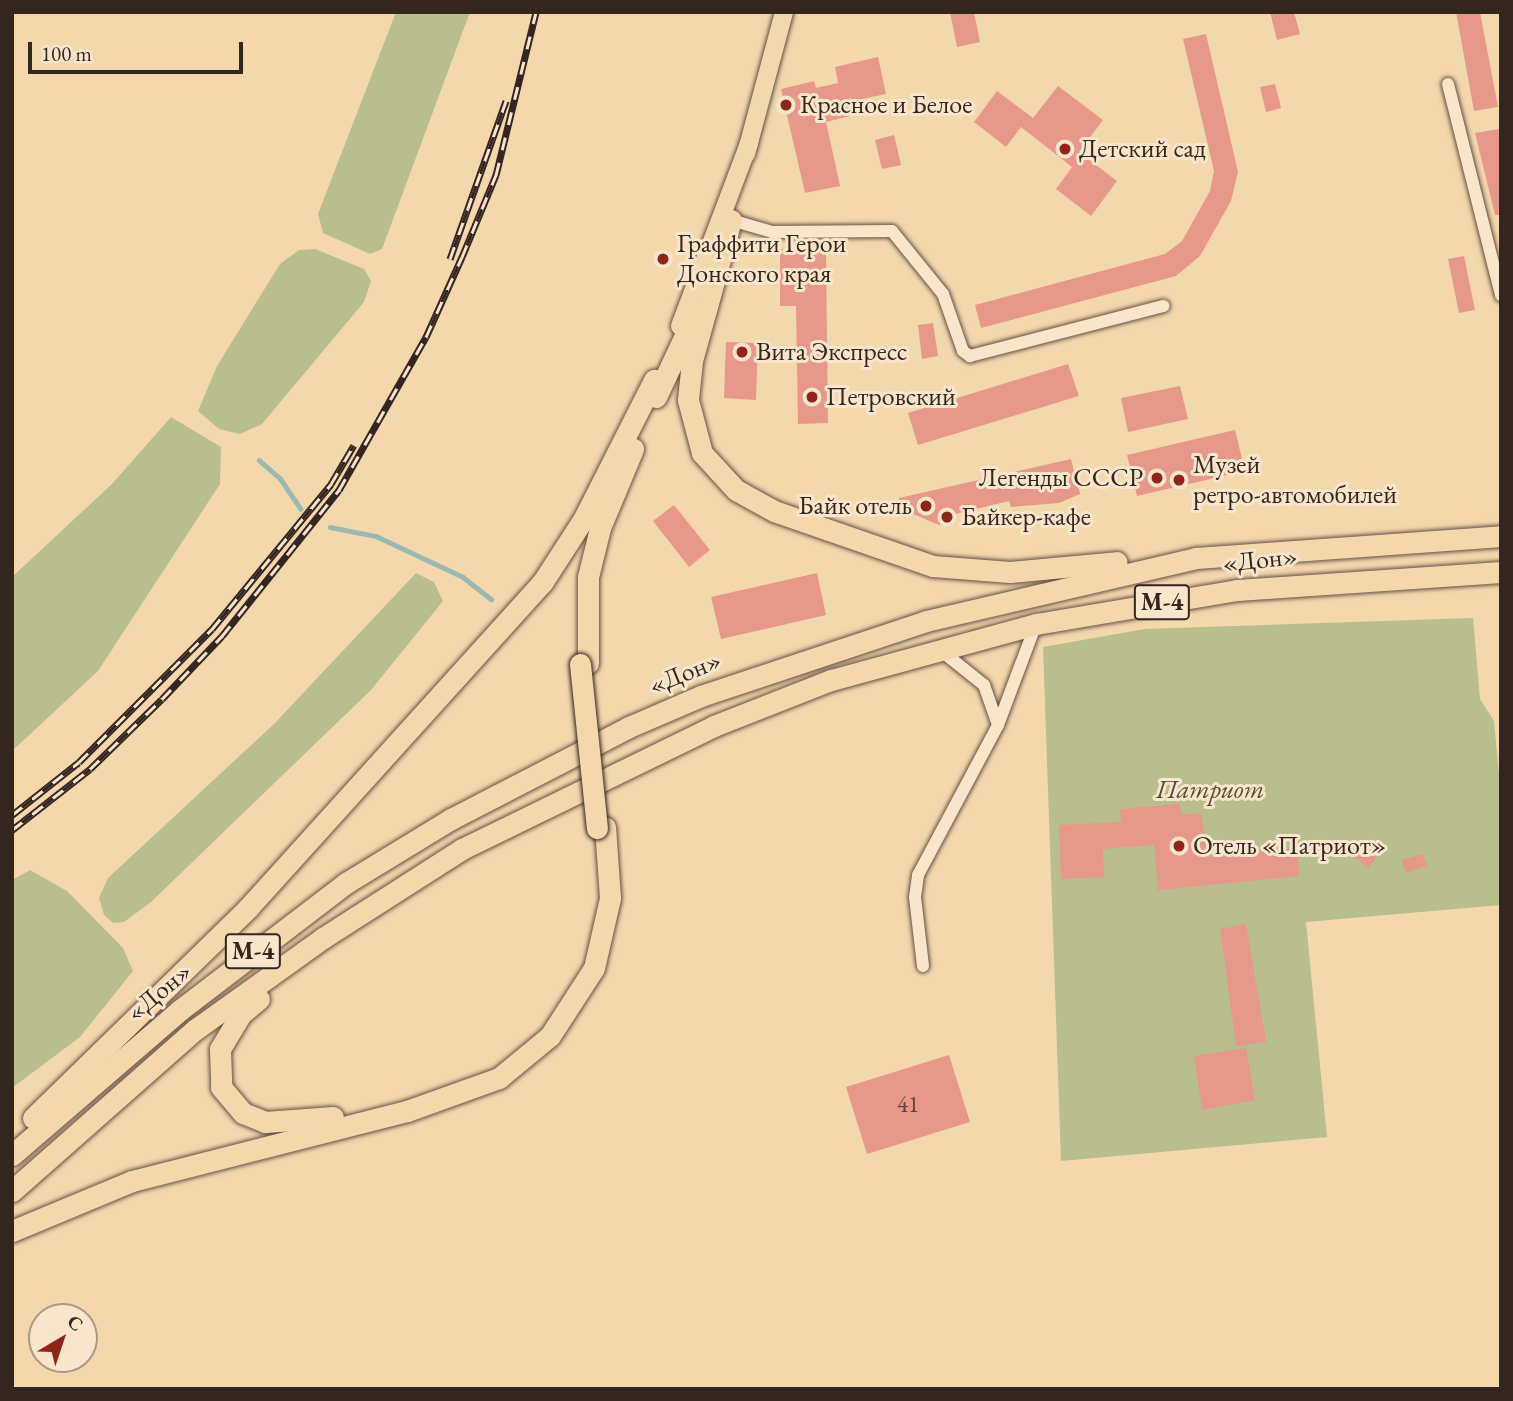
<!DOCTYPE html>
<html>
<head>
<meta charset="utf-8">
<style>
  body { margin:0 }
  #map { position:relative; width:1513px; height:1401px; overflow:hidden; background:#f3d8ac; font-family:"EB Garamond",serif }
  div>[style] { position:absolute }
  .green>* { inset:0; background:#b8bf8c }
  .stream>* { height:4.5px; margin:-2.25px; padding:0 2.25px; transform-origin:2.25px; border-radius:2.25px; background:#9cb9b0 }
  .building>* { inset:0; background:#e79989 }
  .roads { filter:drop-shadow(0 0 2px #635242) drop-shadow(0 0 2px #635242) }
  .street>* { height:12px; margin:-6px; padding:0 6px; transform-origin:6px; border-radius:6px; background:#f7e6c9 }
  .primary>* { height:18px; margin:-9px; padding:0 9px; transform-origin:9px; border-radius:9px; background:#f3d8ac }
  .highway>* { height:21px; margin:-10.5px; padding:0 10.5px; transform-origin:10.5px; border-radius:10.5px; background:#f3d8ac }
  .rail>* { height:7px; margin-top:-3.5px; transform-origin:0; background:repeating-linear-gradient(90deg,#f7e6c9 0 13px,#33261e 0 26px); box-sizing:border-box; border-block:2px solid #33261e }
  .bridges { filter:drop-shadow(0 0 2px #33261e) drop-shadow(0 0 2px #33261e) }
  .highway-bridge>* { height:21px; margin:-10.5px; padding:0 10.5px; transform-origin:10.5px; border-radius:10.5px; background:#f3d8ac }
  .dots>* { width:19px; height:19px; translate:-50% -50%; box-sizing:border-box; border:4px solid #f7e6c9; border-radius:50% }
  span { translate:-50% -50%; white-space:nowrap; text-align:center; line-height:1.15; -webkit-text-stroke:6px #f7e6c9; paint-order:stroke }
  .number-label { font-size:23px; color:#604339 }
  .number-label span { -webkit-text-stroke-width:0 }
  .shield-label span { padding:2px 5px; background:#f7e6c9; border:2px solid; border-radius:5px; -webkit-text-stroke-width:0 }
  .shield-label { font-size:24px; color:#33261e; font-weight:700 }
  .poi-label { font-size:26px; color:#33261e }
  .left { translate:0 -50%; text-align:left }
  .right { translate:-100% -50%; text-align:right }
  .street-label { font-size:26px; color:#33261e }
  .park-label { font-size:26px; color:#544c3a; font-style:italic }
  .frame { position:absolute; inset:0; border:14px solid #33261e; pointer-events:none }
  .north { position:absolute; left:28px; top:1303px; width:70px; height:70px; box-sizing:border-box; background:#f7e6c9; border:2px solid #a99985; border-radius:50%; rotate:39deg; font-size:19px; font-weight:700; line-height:28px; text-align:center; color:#33261e }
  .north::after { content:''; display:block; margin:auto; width:24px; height:32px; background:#8f2418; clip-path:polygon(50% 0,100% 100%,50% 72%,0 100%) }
  .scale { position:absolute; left:28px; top:42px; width:215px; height:32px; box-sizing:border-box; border:4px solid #33261e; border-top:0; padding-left:9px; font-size:21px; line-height:24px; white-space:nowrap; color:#33261e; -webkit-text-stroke:5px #f7e6c9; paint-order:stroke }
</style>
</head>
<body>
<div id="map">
  <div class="green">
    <div style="clip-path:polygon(396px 12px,470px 12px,382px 249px,370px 254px,323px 233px,318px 214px)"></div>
    <div style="clip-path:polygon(315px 249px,364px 269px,371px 281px,364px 302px,262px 424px,240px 434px,219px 429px,198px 411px,217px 366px,280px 264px,299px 250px)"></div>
    <div style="clip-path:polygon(171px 417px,221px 447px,220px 484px,98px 671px,12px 751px,12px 577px,112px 484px)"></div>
    <div style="clip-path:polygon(416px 573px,434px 582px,443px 601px,371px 690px,151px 902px,124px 922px,113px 923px,104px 915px,99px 898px,108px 878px,274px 724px)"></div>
    <div style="clip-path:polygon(1473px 618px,1480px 699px,1494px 721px,1501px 795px,1501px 905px,1306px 922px,1327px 1137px,1061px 1161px,1043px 647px,1145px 629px)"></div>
    <div style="clip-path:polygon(30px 870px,67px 891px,123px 948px,133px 971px,80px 1037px,12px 1088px,12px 880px)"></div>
  </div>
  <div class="stream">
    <div style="left:259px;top:460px;width:28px;rotate:41deg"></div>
    <div style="left:280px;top:478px;width:37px;rotate:56deg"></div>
    <div style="left:330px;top:527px;width:47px;rotate:11.1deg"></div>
    <div style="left:376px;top:536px;width:96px;rotate:25.2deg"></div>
    <div style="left:463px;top:577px;width:36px;rotate:38deg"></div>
  </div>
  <div class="building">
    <div style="clip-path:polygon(950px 12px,974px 12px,980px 42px,957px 47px)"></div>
    <div style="clip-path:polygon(1270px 12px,1294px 12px,1300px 34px,1277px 40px)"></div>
    <div style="clip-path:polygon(1456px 12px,1480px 12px,1498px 107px,1474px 111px)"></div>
    <div style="clip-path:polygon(1206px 34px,1238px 172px,1231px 201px,1200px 256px,1176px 276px,981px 328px,975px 305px,1165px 254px,1182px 241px,1210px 191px,1214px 171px,1183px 39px)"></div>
    <div style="clip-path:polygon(878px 57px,886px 94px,848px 102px,850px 116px,826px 122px,840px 186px,805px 193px,781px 89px,814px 81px,816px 88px,838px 83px,835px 67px)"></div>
    <div style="clip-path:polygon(1275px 84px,1281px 108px,1266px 112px,1260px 87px)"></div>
    <div style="clip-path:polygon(1058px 86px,1103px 120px,1079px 152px,1117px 181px,1091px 216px,1056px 189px,1072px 167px,1021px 127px,1006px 147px,974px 122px,997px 91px,1033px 118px)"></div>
    <div style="clip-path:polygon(1499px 129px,1501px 215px,1495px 215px,1475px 133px)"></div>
    <div style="clip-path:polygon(894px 135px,901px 165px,882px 169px,875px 140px)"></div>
    <div style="clip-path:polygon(780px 249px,826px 249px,828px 423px,798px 424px,796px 306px,780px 306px)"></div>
    <div style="clip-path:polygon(1464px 256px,1475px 310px,1459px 313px,1448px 259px)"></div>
    <div style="clip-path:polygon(933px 323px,938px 356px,922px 359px,918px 325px)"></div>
    <div style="clip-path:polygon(726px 342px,758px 343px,756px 400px,724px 398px)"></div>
    <div style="clip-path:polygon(1068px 364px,1079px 396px,918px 445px,908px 413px)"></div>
    <div style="clip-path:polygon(1180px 386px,1188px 419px,1128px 432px,1121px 398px)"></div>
    <div style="clip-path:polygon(1235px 430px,1245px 471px,1137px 496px,1127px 455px)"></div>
    <div style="clip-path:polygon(1071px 459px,1080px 494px,1059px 503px,1011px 507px,1009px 501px,955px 514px,956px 520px,939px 525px,899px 508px,899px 498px)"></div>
    <div style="clip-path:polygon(674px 505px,710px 550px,689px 567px,653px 521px)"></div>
    <div style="clip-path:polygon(817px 573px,826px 615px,721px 639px,711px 597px)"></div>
    <div style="clip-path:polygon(1180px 804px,1181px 815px,1201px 813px,1208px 857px,1297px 848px,1299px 876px,1158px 890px,1154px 845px,1103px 849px,1104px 877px,1061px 879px,1059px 825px,1121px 822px,1120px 809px)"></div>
    <div style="clip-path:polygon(1359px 843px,1377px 856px,1369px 868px,1351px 855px)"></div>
    <div style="clip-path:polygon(1422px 854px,1427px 866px,1406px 873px,1402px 860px)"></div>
    <div style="clip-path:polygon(1246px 924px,1266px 1042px,1236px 1046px,1220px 929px)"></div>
    <div style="clip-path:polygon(1246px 1048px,1255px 1100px,1202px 1110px,1194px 1056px)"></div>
    <div style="clip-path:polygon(949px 1055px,970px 1122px,867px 1154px,846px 1087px)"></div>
  </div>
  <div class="roads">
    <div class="street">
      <div style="left:1448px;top:84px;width:218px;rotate:75.9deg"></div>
      <div style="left:731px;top:220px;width:43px;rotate:16.3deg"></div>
      <div style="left:772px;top:232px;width:120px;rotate:-0.5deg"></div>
      <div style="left:892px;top:231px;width:81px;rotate:51deg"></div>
      <div style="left:943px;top:294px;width:60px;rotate:70.7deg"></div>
      <div style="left:963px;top:351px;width:9px;rotate:36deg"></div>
      <div style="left:970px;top:356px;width:200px;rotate:-14.5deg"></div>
      <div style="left:939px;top:649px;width:58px;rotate:38.7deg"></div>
      <div style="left:984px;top:685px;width:42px;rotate:70.7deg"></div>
      <div style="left:923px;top:966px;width:69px;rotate:-96.6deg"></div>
      <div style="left:915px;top:897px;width:22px;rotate:-82deg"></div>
      <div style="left:918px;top:875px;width:170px;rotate:-61.9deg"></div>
      <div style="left:998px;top:725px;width:108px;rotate:-69.4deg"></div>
    </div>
    <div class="primary">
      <div style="left:746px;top:154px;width:147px;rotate:-75deg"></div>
      <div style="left:680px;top:326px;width:196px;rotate:-69.3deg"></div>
    </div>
    <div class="highway">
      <div style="left:731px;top:220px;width:146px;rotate:105.5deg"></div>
      <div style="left:692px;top:361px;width:39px;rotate:96deg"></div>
      <div style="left:688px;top:400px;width:55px;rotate:75.2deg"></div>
      <div style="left:702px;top:453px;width:50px;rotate:47.4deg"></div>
      <div style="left:736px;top:490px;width:43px;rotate:28.9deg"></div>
      <div style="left:774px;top:511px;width:168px;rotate:19.1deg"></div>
      <div style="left:933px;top:566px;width:77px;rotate:4.5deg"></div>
      <div style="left:1010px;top:572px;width:107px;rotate:-5.3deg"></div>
      <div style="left:656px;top:397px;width:94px;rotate:-64.8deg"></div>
      <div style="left:588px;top:663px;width:86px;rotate:-90deg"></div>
      <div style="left:588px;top:577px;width:50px;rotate:-76.2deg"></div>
      <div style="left:600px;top:528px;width:86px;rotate:-67.3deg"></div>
      <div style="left:259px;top:999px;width:23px;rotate:140deg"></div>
      <div style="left:241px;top:1014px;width:41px;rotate:121deg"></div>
      <div style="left:220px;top:1049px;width:38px;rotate:88deg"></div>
      <div style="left:221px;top:1087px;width:34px;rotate:50deg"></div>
      <div style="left:243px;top:1113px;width:24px;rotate:22deg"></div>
      <div style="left:265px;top:1122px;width:68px;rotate:-4.2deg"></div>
      <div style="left:33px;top:1118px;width:301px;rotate:-44.3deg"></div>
      <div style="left:248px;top:908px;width:438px;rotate:-47.9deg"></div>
      <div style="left:542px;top:583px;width:77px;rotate:-57.1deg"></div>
      <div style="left:584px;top:518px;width:155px;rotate:-63.1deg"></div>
      <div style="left:12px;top:1155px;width:222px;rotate:-40.8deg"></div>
      <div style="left:180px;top:1010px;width:209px;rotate:-37.4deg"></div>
      <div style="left:346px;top:883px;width:123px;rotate:-31.4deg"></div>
      <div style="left:451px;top:819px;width:200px;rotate:-27.3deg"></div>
      <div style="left:629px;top:727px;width:78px;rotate:-23.3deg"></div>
      <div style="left:701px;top:696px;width:237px;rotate:-18.4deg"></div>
      <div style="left:926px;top:621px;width:277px;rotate:-13.1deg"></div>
      <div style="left:1196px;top:558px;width:306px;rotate:-4.1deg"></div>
      <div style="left:12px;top:1191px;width:245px;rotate:-41.4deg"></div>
      <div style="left:196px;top:1029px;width:156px;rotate:-35.6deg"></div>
      <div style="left:323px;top:938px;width:165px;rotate:-32.6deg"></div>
      <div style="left:462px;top:849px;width:280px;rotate:-26deg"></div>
      <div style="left:714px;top:726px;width:126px;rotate:-21.5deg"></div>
      <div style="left:831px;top:680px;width:213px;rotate:-15.3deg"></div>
      <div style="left:1036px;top:624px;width:204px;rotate:-9.6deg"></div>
      <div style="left:1237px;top:590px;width:265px;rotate:-3.9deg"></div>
      <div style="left:12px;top:1231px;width:130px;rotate:-22.6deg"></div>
      <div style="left:132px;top:1181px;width:284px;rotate:-14.3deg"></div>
      <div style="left:407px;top:1111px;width:98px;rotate:-19.7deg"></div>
      <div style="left:499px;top:1078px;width:66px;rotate:-39.5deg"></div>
      <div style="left:550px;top:1036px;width:81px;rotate:-57.1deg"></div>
      <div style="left:594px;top:968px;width:72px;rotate:-77.1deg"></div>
      <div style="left:610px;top:898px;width:71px;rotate:-94deg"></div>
    </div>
  </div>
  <div class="rail">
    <div style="left:450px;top:259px;width:168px;rotate:-70.5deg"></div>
    <div style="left:12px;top:815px;width:85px;rotate:-38.3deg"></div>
    <div style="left:79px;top:762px;width:188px;rotate:-45deg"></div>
    <div style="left:212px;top:629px;width:188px;rotate:-50.6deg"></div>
    <div style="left:331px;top:484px;width:45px;rotate:-59.5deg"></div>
    <div style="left:12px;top:830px;width:99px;rotate:-38deg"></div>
    <div style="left:90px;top:769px;width:100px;rotate:-44.2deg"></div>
    <div style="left:162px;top:699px;width:87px;rotate:-46.4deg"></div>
    <div style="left:222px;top:636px;width:187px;rotate:-51.3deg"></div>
    <div style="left:339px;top:490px;width:176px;rotate:-60.4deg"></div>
    <div style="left:426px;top:337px;width:88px;rotate:-65.8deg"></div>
    <div style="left:462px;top:257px;width:89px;rotate:-67.5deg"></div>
    <div style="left:496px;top:175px;width:168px;rotate:-76.2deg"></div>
  </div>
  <div class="bridges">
    <div class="highway-bridge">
      <div style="left:580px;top:664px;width:165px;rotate:84.1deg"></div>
    </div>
  </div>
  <div class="dots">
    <div style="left:786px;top:105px;background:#8f2418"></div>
    <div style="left:1065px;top:149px;background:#8f2418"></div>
    <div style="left:663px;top:259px;background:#8f2418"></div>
    <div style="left:742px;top:352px;background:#8f2418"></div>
    <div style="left:812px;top:397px;background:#8f2418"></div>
    <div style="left:1157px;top:478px;background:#8f2418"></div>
    <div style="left:1179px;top:480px;background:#8f2418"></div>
    <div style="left:926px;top:506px;background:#8f2418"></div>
    <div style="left:947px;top:517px;background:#8f2418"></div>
    <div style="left:1179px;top:846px;background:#8f2418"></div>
  </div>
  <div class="number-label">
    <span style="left:908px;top:1104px">41</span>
  </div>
  <div class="shield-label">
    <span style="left:1162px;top:602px">М-4</span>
    <span style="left:253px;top:951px">М-4</span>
  </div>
  <div class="poi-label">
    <span class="left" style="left:800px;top:105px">Красное и Белое</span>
    <span class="left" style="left:1079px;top:149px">Детский сад</span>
    <span class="left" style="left:677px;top:259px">Граффити Герои<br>Донского края</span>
    <span class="left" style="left:756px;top:352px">Вита Экспресс</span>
    <span class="left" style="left:826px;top:397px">Петровский</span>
    <span class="left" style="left:1193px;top:480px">Музей<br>ретро-автомобилей</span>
    <span class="right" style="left:1143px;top:478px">Легенды СССР</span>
    <span class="right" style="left:912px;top:506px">Байк отель</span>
    <span class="left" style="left:961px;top:517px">Байкер-кафе</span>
    <span class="left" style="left:1193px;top:846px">Отель «Патриот»</span>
  </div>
  <div class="street-label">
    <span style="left:1260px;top:560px;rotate:-6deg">«Дон»</span>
    <span style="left:685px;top:673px;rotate:-22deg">«Дон»</span>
    <span style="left:159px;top:992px;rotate:-40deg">«Дон»</span>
  </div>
  <div class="park-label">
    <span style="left:1210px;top:790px">Патриот</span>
  </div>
  <div class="frame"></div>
  <div class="north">С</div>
  <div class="scale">100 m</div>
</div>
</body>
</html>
